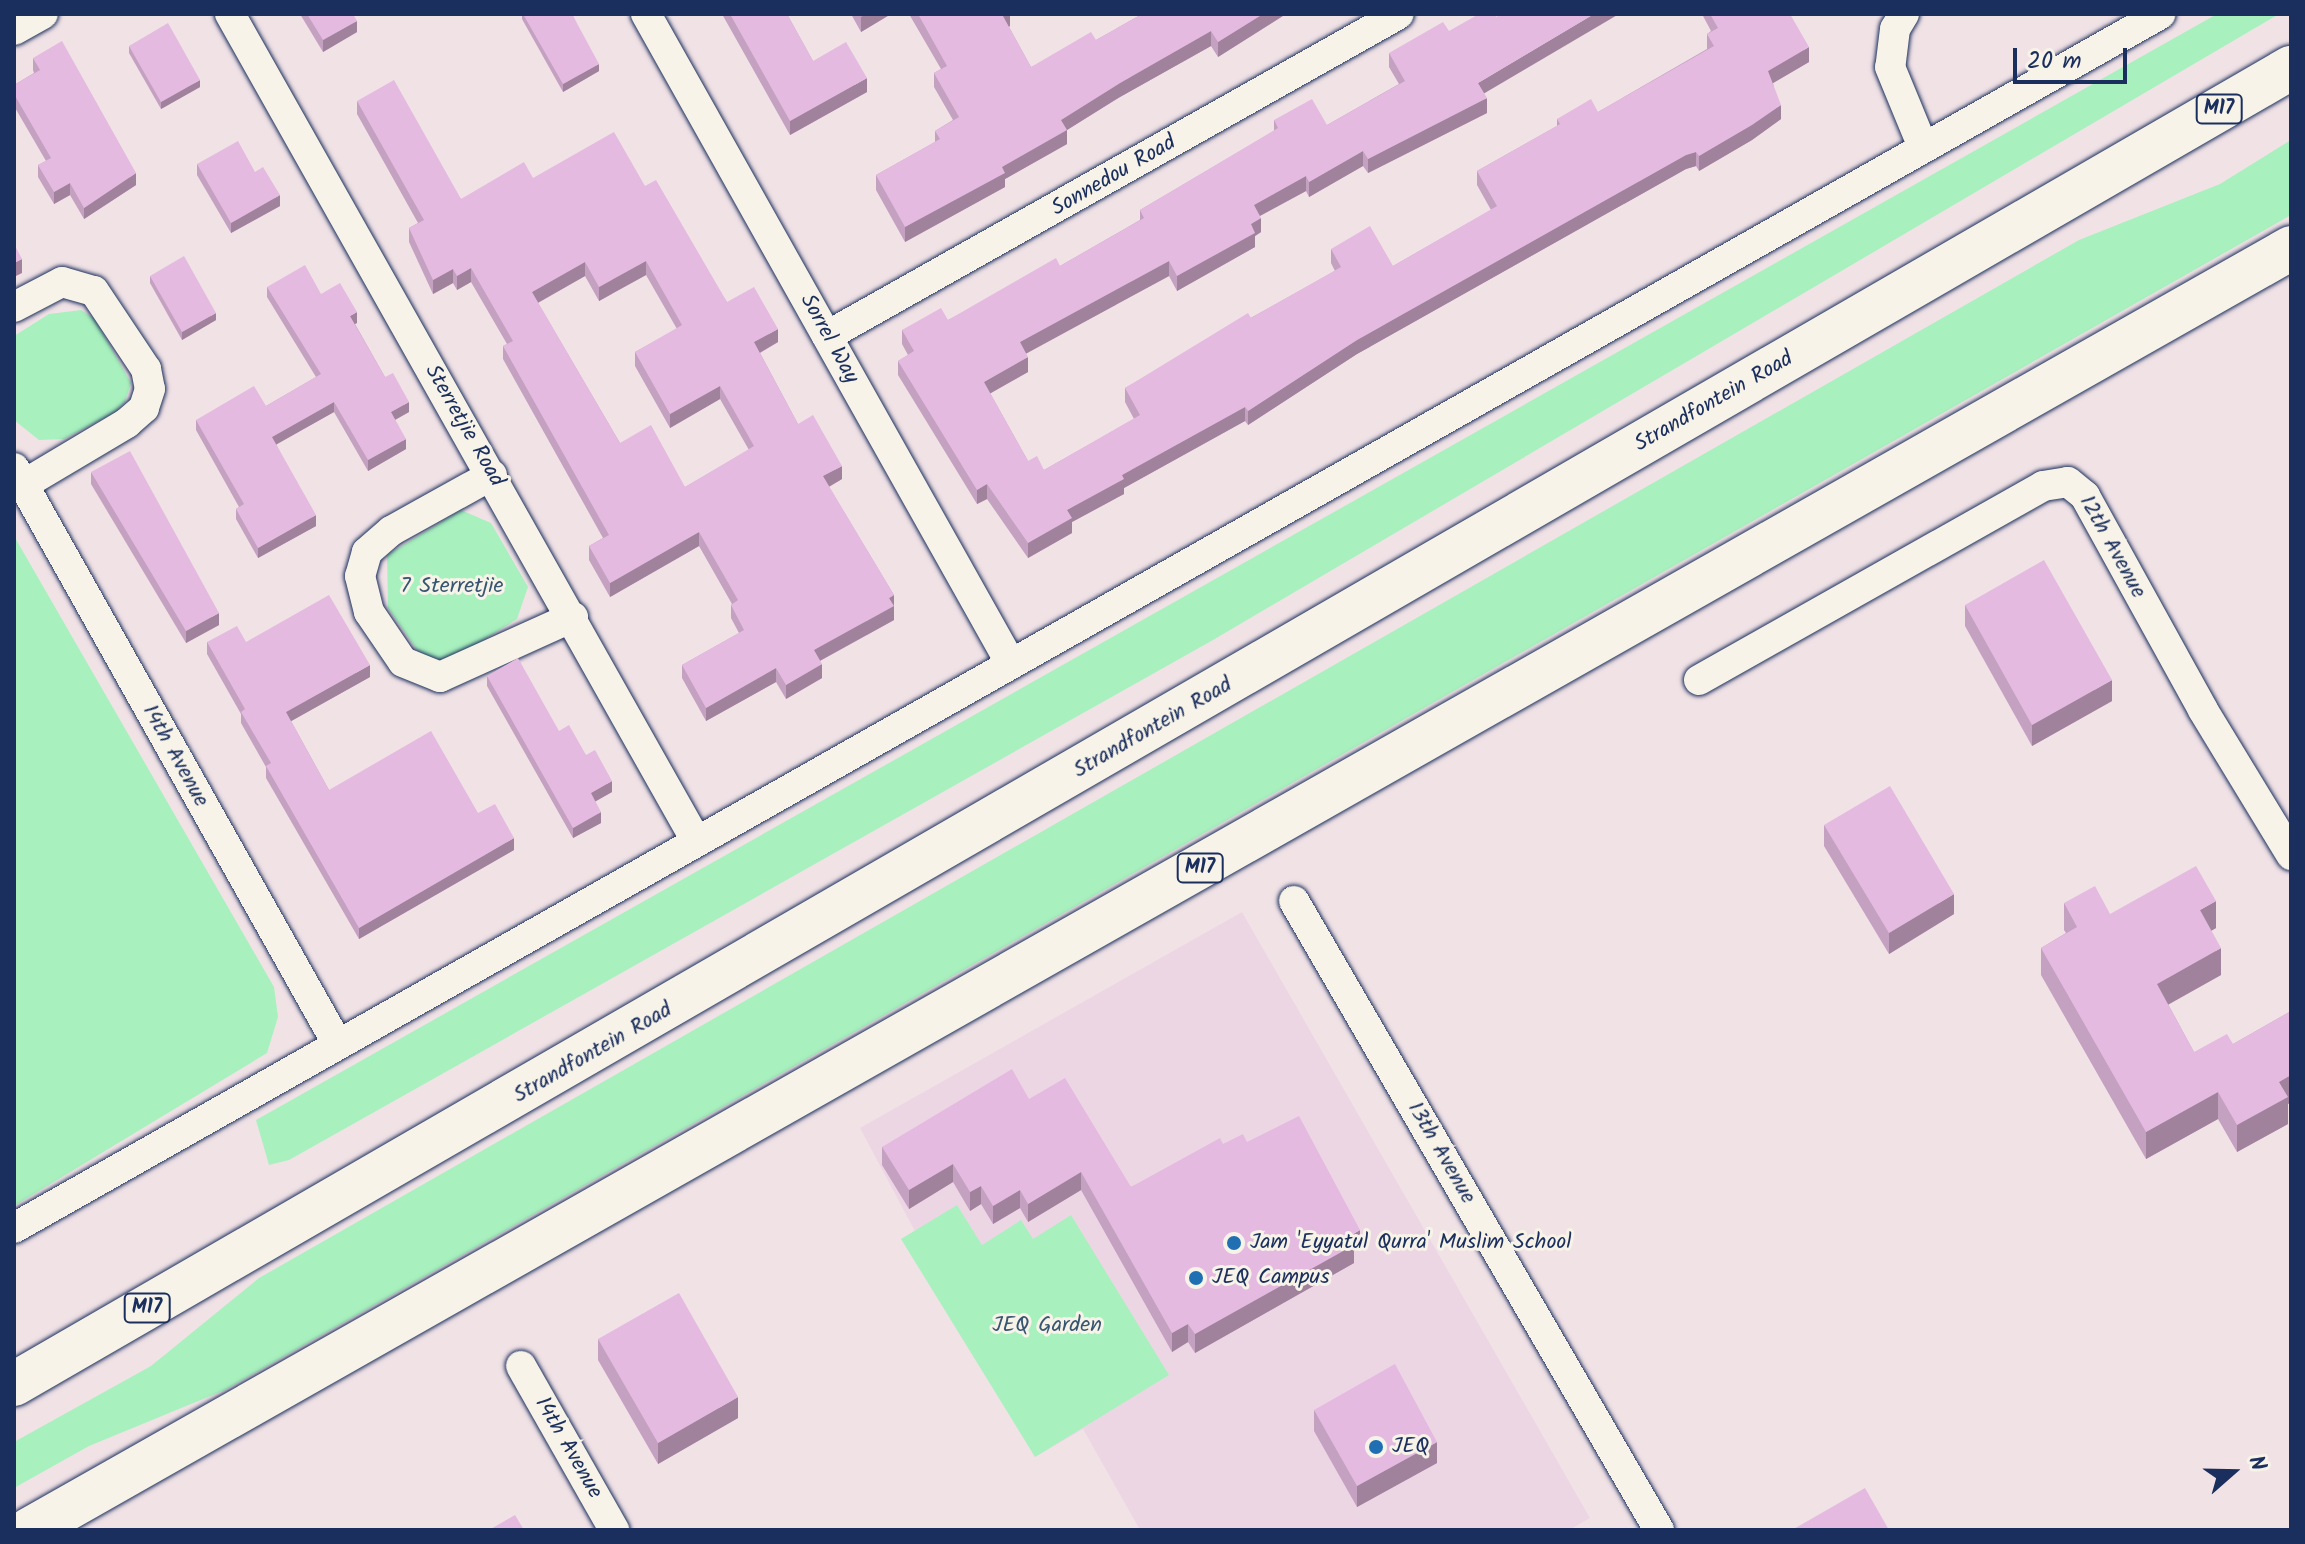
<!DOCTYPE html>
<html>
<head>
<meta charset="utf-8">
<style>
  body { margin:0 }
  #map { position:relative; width:2305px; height:1544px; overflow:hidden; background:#f1e2e6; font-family:Kalam,sans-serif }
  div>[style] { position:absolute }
  .built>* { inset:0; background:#edd6e4 }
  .green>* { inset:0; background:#a8f1be }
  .roads { filter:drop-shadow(0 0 2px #1b2f5e) drop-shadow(0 0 2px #1b2f5e) }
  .minor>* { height:30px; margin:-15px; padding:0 15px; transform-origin:15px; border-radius:15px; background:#f7f3e8 }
  .primary>* { height:44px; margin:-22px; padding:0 22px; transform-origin:22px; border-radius:22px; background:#f7f3e8 }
  .wall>* { inset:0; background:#c4a0c1 }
  .shaded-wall>* { inset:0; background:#a0829d }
  .building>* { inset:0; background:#e4bae0 }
  .dots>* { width:22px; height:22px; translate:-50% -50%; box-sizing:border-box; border:4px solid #f7f3e8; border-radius:50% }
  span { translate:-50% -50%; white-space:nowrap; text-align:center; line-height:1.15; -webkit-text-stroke:6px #f7f3e8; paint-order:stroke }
  .shield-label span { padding:2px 6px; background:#f7f3e8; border:2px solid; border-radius:6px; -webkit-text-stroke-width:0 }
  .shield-label { font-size:20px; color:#1b2f5e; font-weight:700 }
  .street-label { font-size:22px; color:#1b2f5e }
  .park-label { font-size:22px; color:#375671 }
  .poi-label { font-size:22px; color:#1b2f5e }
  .left { translate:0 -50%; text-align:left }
  .frame { position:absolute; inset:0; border:16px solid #1b2f5e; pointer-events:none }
  .north { position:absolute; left:2193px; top:1432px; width:80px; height:80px; -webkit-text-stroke:6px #f7f3e8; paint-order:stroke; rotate:70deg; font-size:22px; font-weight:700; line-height:32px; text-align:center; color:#1b2f5e }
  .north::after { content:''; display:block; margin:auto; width:28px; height:36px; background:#1b2f5e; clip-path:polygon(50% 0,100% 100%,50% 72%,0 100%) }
  .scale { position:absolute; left:2013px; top:48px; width:114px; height:36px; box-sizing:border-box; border:4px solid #1b2f5e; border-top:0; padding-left:10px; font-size:24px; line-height:28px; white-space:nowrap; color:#1b2f5e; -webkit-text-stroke:6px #f7f3e8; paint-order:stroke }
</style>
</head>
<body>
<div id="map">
  <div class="built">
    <div style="clip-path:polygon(1242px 912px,1590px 1518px,1569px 1530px,1140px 1530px,1083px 1429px,1035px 1457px,860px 1128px)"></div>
  </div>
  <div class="green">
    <div style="clip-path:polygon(2217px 14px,2279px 14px,1213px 640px,289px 1160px,269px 1165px,256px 1120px)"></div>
    <div style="clip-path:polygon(2291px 140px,2291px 215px,225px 1390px,89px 1446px,14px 1488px,14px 1442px,151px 1366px,259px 1278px,2079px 240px,2220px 184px)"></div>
    <div style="clip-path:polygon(81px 310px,95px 319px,131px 383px,125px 402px,114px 413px,64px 439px,39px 440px,14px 420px,14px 336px,49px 314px)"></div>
    <div style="clip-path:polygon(461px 510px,491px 523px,528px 587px,517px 619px,450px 661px,421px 656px,388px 608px,387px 555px)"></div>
    <div style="clip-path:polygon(14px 536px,274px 987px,278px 1017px,267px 1053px,14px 1206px)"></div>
    <div style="clip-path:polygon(957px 1205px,982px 1245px,1021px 1220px,1033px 1239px,1071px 1215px,1169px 1375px,1035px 1457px,901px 1239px)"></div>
  </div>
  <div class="roads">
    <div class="minor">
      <div style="left:230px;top:14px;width:947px;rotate:60.59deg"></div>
      <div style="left:646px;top:14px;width:745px;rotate:60.68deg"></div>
      <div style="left:1904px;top:14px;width:17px;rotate:121deg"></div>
      <div style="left:1895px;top:29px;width:38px;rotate:97deg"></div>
      <div style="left:1890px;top:67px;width:87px;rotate:67.6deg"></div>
      <div style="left:14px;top:30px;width:33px;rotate:-29deg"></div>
      <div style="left:14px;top:307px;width:54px;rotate:-27.5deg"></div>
      <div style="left:62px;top:282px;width:33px;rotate:16deg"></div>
      <div style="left:94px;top:291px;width:94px;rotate:56.3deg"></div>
      <div style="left:146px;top:369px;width:20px;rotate:79deg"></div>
      <div style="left:150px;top:389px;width:20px;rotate:108deg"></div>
      <div style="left:144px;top:408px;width:23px;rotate:139deg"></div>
      <div style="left:127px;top:423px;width:121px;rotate:149.2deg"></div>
      <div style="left:827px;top:336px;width:656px;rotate:-29.38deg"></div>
      <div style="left:14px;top:468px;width:660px;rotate:60.68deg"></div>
      <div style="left:492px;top:475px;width:115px;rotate:151deg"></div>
      <div style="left:391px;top:531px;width:32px;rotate:139deg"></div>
      <div style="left:367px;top:552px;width:25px;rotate:106deg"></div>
      <div style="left:360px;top:576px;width:37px;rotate:76deg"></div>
      <div style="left:369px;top:612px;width:60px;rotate:55.8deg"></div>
      <div style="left:403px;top:662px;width:40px;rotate:22deg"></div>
      <div style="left:440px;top:677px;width:146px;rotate:-24.3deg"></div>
      <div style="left:1699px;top:680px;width:395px;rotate:-29.4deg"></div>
      <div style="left:2043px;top:486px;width:25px;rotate:-9deg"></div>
      <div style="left:2068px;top:482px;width:22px;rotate:39deg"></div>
      <div style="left:2085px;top:496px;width:244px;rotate:61.1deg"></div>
      <div style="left:2203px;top:710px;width:170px;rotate:58.7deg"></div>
      <div style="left:1294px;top:901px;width:727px;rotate:59.87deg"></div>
      <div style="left:14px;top:1228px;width:2466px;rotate:-29.49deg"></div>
      <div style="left:521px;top:1366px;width:189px;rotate:60.4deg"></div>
    </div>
    <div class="primary">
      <div style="left:14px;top:1384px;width:2630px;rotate:-30.03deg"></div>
      <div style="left:29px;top:1530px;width:2600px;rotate:-29.54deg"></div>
    </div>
  </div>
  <div class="wall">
    <div style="clip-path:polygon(300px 14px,353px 14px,357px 32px,323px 52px)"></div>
    <div style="clip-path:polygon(522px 14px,572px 14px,599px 71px,563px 92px,522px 19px)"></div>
    <div style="clip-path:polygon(722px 14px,787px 14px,813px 61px,867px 92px,790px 135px)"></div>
    <div style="clip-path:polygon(851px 14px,891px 14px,861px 32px)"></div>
    <div style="clip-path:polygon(909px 14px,1010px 14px,1010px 26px,1009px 27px,1031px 67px,1096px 40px,1142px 14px,1286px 14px,1218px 57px,1211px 46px,1120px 97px,1067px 130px,1067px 144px,1005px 179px,1005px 187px,905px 242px,876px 190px,876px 175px,935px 142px,935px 131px,953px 120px,934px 87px,934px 73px,941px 69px)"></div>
    <div style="clip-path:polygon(1702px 14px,1790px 14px,1809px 62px,1773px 83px,1781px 119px,1752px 140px,1699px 171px,1696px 166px,1686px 169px,1357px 354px,1248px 425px,1245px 421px,1124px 488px,1124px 494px,1072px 522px,1072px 533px,1028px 558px,987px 499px,977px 504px,898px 375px,898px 361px,908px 355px,902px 344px,902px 330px,948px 320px,1060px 266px,1140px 220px,1140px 210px,1274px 131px,1274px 120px,1327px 125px,1399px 84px,1389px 67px,1389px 53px,1484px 94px,1487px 113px,1368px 173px,1363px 166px,1309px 197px,1306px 191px,1260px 216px,1261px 232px,1255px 236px,1255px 247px,1177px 291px,1169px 276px,1026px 353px,1028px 372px,990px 393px,1028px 461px,1044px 470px,1134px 419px,1125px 402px,1125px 388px,1335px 271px,1331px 263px,1331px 249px,1393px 266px,1491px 210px,1477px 185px,1477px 171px,1557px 126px,1557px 119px,1598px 112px,1707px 49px,1707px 34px,1711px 31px)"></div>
    <div style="clip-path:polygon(129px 46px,200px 87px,161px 109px,129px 53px)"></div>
    <div style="clip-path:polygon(33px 58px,136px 185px,84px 219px,70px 195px,54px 204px,38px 177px,38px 165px,46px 161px,14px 106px,14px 85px,34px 73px,33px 70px)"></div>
    <div style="clip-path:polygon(evenodd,357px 101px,461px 199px,533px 178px,645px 186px,727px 302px,778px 342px,760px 353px,798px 424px,842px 479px,829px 487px,894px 595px,894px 620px,820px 661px,822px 678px,786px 699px,776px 682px,706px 721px,682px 678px,682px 665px,739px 633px,731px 618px,731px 605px,732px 604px,699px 546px,610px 597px,589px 560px,589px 546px,603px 538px,503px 359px,503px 346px,507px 344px,471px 282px,457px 290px,453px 283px,433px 294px,409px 242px,409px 228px,418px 223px,357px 114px,357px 101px,646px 275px,677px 329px,635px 352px,635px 366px,670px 428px,720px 399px,749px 450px,685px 487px,620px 443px,538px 303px,585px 276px,599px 301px,646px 275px)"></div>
    <div style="clip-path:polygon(197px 164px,255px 172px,280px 206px,231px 233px,197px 175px)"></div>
    <div style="clip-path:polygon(150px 276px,216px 320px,182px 340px,150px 283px)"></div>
    <div style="clip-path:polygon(267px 287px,321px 294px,357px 323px,355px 324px,385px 377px,409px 412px,395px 420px,406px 449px,368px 471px,334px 412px,276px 444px,316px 526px,258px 558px,236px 519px,236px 509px,239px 507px,196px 430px,196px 420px,266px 406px,316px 377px,267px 297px)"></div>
    <div style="clip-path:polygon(91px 472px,219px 625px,186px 643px,91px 484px)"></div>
    <div style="clip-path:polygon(1965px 605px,2112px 701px,2032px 746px,1965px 626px)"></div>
    <div style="clip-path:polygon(207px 642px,246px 642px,370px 677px,291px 721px,329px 790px,478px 813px,514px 850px,359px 939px,266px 778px,266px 767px,241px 723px,241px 714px,207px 654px)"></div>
    <div style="clip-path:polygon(487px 676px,586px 755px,612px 792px,595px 801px,601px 823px,573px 838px,487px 686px)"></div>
    <div style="clip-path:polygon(1824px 825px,1954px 914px,1889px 954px,1824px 846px)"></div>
    <div style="clip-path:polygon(2064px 903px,2110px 914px,2216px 928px,2211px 931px,2221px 975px,2168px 1004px,2194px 1052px,2233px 1044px,2291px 1011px,2291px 1102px,2288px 1104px,2288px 1124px,2237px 1152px,2218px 1119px,2146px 1159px,2041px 975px,2041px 948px,2066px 933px,2064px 930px)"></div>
    <div style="clip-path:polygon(1029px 1099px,1131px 1187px,1223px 1144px,1247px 1142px,1360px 1248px,1354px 1251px,1354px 1263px,1195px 1353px,1188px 1342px,1172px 1352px,1081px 1190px,1028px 1222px,1020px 1208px,993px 1224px,981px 1204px,970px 1211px,953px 1182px,909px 1209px,882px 1165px,882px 1147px)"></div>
    <div style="clip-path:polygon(598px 1339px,738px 1418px,658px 1464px,598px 1360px)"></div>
    <div style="clip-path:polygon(1314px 1410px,1437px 1463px,1357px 1507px,1314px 1431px)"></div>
  </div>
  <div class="shaded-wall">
    <div style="clip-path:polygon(867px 14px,891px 14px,861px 32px,861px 17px)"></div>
    <div style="clip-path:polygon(1006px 14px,1010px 14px,1010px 26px,1003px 30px,1003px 16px)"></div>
    <div style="clip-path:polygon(1263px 14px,1286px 14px,1218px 57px,1218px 42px)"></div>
    <div style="clip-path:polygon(1594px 14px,1619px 14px,1478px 97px,1478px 83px)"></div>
    <div style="clip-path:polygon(357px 21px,357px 32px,323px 52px,323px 40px)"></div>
    <div style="clip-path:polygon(1211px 31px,1211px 46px,1120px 97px,1067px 130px,1067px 144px,1005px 179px,1005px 187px,905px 242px,905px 227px,1002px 167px,1061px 120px,1120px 83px)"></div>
    <div style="clip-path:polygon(1809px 47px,1809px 62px,1768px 86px,1768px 71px)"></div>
    <div style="clip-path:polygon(599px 64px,599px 71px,563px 92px,563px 84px)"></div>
    <div style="clip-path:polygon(867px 78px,867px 92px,790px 135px,790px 121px)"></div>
    <div style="clip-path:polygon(200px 80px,200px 87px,161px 109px,161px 102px)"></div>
    <div style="clip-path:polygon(1487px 98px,1487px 113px,1368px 173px,1368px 159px)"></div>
    <div style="clip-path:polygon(1781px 105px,1781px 119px,1752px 140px,1699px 171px,1699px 156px)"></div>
    <div style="clip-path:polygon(1363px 151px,1363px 166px,1309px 197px,1309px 182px)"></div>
    <div style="clip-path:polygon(1696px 152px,1696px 166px,1686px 169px,1357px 354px,1248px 425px,1248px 411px,1357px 340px,1686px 155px)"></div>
    <div style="clip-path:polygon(136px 173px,136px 185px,84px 219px,84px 208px)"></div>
    <div style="clip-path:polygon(1306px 176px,1306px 191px,1254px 219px,1254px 205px)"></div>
    <div style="clip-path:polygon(70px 183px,70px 195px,54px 204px,54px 192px)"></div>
    <div style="clip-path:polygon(280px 195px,280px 206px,231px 233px,231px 223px)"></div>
    <div style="clip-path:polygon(1261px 218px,1261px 232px,1255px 236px,1255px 247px,1177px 291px,1177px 276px,1251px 224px)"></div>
    <div style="clip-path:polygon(22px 259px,22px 273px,14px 277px,14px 263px)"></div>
    <div style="clip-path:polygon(646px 261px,646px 275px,599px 301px,599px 287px)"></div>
    <div style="clip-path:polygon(1169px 261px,1169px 276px,1020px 357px,1020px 342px)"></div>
    <div style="clip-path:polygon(585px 262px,585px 276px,532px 306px,532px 292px)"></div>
    <div style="clip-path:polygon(471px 268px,471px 282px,457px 290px,457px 276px)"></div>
    <div style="clip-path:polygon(453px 269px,453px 283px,433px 294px,433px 280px)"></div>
    <div style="clip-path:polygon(357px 312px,357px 323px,350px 326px,350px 316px)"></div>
    <div style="clip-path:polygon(216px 313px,216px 320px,182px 340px,182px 332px)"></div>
    <div style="clip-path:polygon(778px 329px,778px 342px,754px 356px,754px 342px)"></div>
    <div style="clip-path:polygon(1028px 357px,1028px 372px,984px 397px,984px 382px)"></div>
    <div style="clip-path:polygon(720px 386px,720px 399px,670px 428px,670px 414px)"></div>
    <div style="clip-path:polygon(334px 402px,334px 412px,272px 447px,272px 437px)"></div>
    <div style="clip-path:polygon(409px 402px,409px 412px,391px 422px,391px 412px)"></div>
    <div style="clip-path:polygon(1245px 407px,1245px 421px,1124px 488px,1124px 494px,1072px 522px,1072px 533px,1028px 558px,1028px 543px,1067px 510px,1122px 475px)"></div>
    <div style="clip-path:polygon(406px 439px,406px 449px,368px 471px,368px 460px)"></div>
    <div style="clip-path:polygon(842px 466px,842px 479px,823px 490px,823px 476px)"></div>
    <div style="clip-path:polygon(987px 484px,987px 499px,977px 504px,977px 490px)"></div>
    <div style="clip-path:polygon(316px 515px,316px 526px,258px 558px,258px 548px)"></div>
    <div style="clip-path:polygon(699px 532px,699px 546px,610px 597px,610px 583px)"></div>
    <div style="clip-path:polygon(894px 595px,894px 620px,814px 664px,814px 650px)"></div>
    <div style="clip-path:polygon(219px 613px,219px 625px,186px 643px,186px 631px)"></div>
    <div style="clip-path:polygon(822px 664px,822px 678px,786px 699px,786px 685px)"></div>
    <div style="clip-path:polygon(370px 665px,370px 677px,286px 724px,286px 712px)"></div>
    <div style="clip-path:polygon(776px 668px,776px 682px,706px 721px,706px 708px)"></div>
    <div style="clip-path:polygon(2112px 680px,2112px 701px,2032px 746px,2032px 725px)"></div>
    <div style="clip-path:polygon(612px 781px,612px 792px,591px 804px,591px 793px)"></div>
    <div style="clip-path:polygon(601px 812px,601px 823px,573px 838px,573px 828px)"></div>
    <div style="clip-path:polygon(514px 838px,514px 850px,359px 939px,359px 928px)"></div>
    <div style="clip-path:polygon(1954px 894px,1954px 914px,1889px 954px,1889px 933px)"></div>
    <div style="clip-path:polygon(2216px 901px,2216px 928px,2200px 937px,2200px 910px)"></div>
    <div style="clip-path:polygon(2221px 948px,2221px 975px,2157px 1011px,2157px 984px)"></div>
    <div style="clip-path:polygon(2291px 1075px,2291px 1102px,2288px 1104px,2288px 1124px,2237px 1152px,2237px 1125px,2279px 1082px)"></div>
    <div style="clip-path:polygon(2218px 1092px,2218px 1119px,2146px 1159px,2146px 1132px)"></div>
    <div style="clip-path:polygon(953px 1164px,953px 1182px,909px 1209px,909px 1190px)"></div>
    <div style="clip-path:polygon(1081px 1172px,1081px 1190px,1028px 1222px,1028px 1204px)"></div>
    <div style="clip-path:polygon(981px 1186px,981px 1204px,970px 1211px,970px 1192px)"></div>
    <div style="clip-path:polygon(1020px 1190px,1020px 1208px,993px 1224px,993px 1206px)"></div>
    <div style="clip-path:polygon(1360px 1230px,1360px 1248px,1354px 1251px,1354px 1263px,1195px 1353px,1195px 1334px)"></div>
    <div style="clip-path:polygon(1188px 1324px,1188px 1342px,1172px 1352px,1172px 1333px)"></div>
    <div style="clip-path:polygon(738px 1397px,738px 1418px,658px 1464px,658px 1443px)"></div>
    <div style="clip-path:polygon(1437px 1442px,1437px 1463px,1357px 1507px,1357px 1486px)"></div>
  </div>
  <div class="building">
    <div style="clip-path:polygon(307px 14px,353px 14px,357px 21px,323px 40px)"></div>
    <div style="clip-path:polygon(523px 14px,572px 14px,599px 64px,563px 84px)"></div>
    <div style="clip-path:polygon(730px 14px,787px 14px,813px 61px,846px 42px,867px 78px,790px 121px)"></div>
    <div style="clip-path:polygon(918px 14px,1006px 14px,1003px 16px,1031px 67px,1091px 32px,1096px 40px,1142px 14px,1263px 14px,1218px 42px,1211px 31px,1120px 83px,1061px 120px,1067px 130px,1002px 167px,1005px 173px,905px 227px,876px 175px,940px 139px,935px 131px,959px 117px,934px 73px,947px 66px)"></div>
    <div style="clip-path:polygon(1479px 14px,1495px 14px,1496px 17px,1501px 14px,1594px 14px,1478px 83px,1487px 98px,1368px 159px,1363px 151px,1309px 182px,1306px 176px,1254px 205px,1261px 218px,1251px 224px,1255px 233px,1177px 276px,1169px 261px,1020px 342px,1028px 357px,984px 382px,1028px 461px,1037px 456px,1044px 470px,1140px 415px,1125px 388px,1248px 313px,1251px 318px,1341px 267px,1331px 249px,1370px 226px,1393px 266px,1497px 206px,1477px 171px,1560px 124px,1557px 119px,1591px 99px,1598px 112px,1714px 46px,1707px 34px,1718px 28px,1710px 14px,1790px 14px,1809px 47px,1768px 71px,1781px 105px,1752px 125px,1699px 156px,1696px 152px,1686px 155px,1357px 340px,1248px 411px,1245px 407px,1122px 475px,1124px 479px,1067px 510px,1072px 518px,1028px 543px,987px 484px,977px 490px,898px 361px,914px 351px,902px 330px,941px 308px,948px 320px,1056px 258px,1060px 266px,1144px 218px,1140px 210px,1278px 128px,1274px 120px,1312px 99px,1327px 125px,1405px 81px,1389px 53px,1443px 22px,1449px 31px)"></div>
    <div style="clip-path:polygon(168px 23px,200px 80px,161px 102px,129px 46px)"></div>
    <div style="clip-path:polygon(62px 41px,136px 173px,84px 208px,70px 183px,54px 192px,38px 165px,51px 158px,14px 94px,14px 85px,40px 70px,33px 58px)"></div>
    <div style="clip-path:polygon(evenodd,394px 80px,461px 199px,524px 162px,533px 178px,614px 132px,645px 186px,656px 180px,727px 302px,754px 287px,778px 329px,754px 342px,798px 424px,813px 415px,842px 466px,823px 476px,894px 595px,889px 598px,894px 606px,814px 650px,822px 664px,786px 685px,776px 668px,706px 708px,682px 665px,744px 630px,731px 605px,738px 600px,699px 532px,610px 583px,589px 546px,609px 535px,503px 346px,513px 341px,471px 268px,457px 276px,453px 269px,433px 280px,409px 228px,424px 220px,357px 101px,394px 80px,646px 261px,682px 325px,635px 352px,670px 414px,720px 386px,754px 446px,685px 487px,651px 425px,620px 443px,532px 292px,585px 262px,599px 287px,646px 261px)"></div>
    <div style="clip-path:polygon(238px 141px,255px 172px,263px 167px,280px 195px,231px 223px,197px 164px)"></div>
    <div style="clip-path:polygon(14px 244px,22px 259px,14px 263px)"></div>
    <div style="clip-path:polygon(184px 256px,216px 313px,182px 332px,150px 276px)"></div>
    <div style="clip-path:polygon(305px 265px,321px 294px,340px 283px,357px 312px,350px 316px,385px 377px,393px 373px,409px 402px,391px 412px,406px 439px,368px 460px,334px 402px,272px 437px,316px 515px,258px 548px,236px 509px,244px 504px,196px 420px,254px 386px,266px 406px,321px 374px,267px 287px)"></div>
    <div style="clip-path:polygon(130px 451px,219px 613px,186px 631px,91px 472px)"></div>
    <div style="clip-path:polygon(2044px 560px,2112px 680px,2032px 725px,1965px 605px)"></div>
    <div style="clip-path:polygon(329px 595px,370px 665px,286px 712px,329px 790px,431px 731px,478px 813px,495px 804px,514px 838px,359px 928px,266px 766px,271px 763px,241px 712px,245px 709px,207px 642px,237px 626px,246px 642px)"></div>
    <div style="clip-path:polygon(518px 658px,559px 731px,569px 725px,586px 755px,595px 750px,612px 781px,591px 793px,601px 812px,573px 828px,487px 676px)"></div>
    <div style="clip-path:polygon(1890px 786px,1954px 894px,1889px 933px,1824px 825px)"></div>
    <div style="clip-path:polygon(2196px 866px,2216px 901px,2200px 910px,2221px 948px,2157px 984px,2194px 1052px,2227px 1034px,2233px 1044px,2291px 1011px,2291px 1075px,2279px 1082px,2288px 1097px,2237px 1125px,2218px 1092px,2146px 1132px,2041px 948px,2077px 927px,2064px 903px,2095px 886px,2110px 914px)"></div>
    <div style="clip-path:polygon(1012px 1069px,1029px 1099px,1065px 1078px,1131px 1187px,1220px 1138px,1223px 1144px,1243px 1134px,1247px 1142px,1299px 1116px,1360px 1230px,1349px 1236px,1354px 1245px,1195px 1334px,1188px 1324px,1172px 1333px,1081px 1172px,1028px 1204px,1020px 1190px,993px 1206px,981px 1186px,970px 1192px,953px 1164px,909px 1190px,882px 1147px)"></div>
    <div style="clip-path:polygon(679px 1293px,738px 1397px,658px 1443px,598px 1339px)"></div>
    <div style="clip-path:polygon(1395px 1364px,1437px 1442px,1357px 1486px,1314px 1410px)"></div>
    <div style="clip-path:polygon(1865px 1488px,1889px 1530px,1792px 1530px)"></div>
    <div style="clip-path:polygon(515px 1515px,524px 1530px,489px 1530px)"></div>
  </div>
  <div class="dots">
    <div style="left:1234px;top:1243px;background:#1f6fb2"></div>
    <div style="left:1196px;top:1278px;background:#1f6fb2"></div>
    <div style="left:1376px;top:1447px;background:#1f6fb2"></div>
  </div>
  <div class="shield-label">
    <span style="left:2219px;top:109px">M17</span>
    <span style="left:1200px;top:868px">M17</span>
    <span style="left:147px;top:1308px">M17</span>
  </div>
  <div class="street-label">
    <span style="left:1114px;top:176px;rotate:-30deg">Sonnedou Road</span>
    <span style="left:829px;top:339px;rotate:61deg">Sorrel Way</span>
    <span style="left:1714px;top:402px;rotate:-30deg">Strandfontein Road</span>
    <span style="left:464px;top:426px;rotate:60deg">Sterretjie Road</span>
    <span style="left:2112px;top:547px;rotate:61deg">12th Avenue</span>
    <span style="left:1153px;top:728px;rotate:-30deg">Strandfontein Road</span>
    <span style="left:175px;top:756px;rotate:61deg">14th Avenue</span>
    <span style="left:593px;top:1053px;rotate:-30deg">Strandfontein Road</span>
    <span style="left:1441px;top:1153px;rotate:60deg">13th Avenue</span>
    <span style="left:568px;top:1448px;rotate:60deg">14th Avenue</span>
  </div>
  <div class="park-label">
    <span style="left:452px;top:587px">7 Sterretjie</span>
    <span style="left:1047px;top:1326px">JEQ Garden</span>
  </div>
  <div class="poi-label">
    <span class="left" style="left:1250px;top:1243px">Jam 'Eyyatul Qurra' Muslim School</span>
    <span class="left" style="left:1212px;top:1278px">JEQ Campus</span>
    <span class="left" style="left:1392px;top:1447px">JEQ</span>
  </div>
  <div class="frame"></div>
  <div class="north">N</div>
  <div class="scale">20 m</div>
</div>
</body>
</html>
